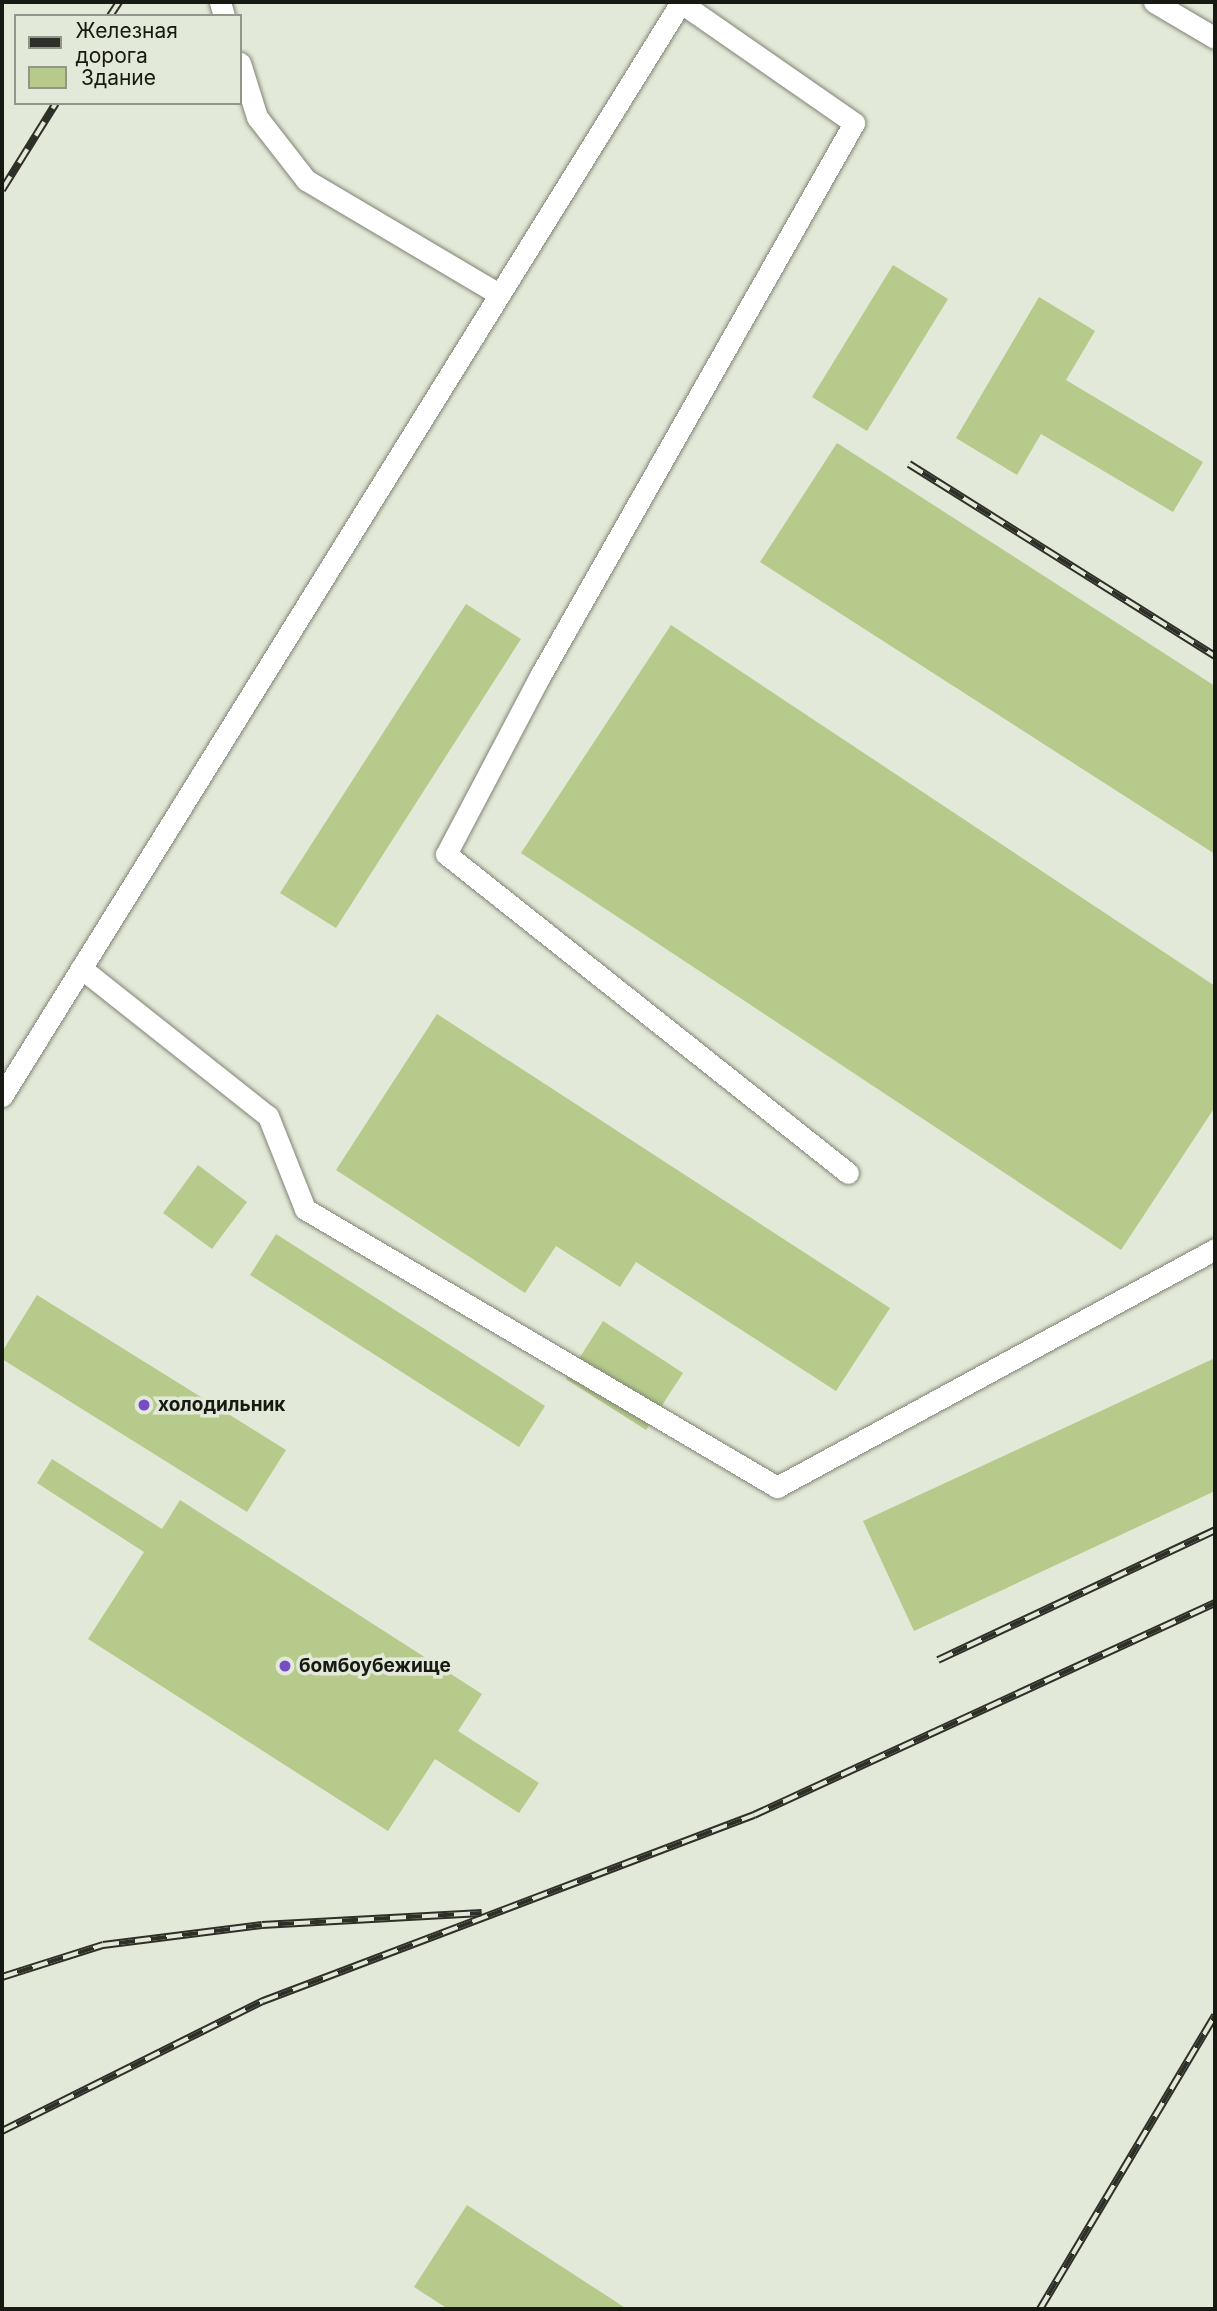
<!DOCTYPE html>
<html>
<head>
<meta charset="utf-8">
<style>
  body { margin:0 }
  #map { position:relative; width:1217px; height:2311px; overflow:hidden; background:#e3e9d8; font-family:Inter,sans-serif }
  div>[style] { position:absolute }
  .building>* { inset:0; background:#b5ca8b }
  .roads { filter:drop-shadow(0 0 2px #7e8374) drop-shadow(0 0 2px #7e8374) }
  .lane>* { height:21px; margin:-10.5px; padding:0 10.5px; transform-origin:10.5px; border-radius:10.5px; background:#fff }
  .rail>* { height:8px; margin-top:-4px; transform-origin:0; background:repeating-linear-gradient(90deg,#e3e9d8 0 16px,#2d2f28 0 32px); box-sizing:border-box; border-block:2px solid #2d2f28 }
  .dots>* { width:19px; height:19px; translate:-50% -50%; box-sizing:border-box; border:4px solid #e3e9d8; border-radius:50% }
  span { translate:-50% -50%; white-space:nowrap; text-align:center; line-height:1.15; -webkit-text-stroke:7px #e3e9d8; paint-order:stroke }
  .poi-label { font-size:19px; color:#171913; font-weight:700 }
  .left { translate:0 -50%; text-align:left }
  .frame { position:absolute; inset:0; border:4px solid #171913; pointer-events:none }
  .legend { position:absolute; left:14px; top:14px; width:228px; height:91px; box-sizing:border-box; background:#e3e9d8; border:2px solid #919689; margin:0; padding:9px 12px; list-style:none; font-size:21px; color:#171913 }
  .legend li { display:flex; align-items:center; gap:14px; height:35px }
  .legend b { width:35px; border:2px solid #919689 }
</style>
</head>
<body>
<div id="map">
  <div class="building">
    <div style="clip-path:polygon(893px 265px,948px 299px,867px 431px,812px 397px)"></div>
    <div style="clip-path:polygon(1039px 297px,1095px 331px,1066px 380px,1203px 462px,1173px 512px,1041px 434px,1017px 475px,956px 438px)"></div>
    <div style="clip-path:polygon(837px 443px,1215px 686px,1215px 854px,760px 562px)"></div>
    <div style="clip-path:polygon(466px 604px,521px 639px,336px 928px,280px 893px)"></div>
    <div style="clip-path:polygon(671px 625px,1215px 986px,1215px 1107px,1121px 1250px,521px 853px)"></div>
    <div style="clip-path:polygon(437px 1014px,890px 1308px,836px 1391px,636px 1262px,620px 1287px,556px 1246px,525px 1293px,336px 1170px)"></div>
    <div style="clip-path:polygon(198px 1165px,247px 1202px,212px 1249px,163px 1213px)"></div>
    <div style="clip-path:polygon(276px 1234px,545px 1406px,519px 1447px,250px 1275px)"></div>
    <div style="clip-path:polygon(37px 1295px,286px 1450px,247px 1512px,2px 1359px,2px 1352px)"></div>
    <div style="clip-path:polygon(603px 1321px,683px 1373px,646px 1430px,566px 1379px)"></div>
    <div style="clip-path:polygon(1215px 1358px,1215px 1491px,914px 1631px,863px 1521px)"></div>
    <div style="clip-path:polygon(52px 1459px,162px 1529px,180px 1500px,482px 1694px,458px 1731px,539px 1783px,519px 1813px,435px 1759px,388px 1831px,88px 1639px,144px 1552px,37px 1483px)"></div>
    <div style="clip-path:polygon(467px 2205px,627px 2309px,448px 2309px,414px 2287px)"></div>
  </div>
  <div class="roads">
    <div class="lane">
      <div style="left:220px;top:2px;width:15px;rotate:74deg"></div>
      <div style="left:680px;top:2px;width:212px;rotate:34.8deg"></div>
      <div style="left:854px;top:123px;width:636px;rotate:119.59deg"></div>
      <div style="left:540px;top:676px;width:201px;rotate:117.8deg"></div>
      <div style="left:446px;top:854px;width:513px;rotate:38.43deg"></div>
      <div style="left:1154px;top:2px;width:71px;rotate:30.5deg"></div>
      <div style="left:240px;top:63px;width:57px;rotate:72.5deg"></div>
      <div style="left:257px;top:117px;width:80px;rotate:52.1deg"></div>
      <div style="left:306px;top:180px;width:222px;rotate:30.6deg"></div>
      <div style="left:81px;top:968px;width:238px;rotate:38.4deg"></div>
      <div style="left:268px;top:1116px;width:100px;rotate:68.3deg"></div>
      <div style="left:305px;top:1209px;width:548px;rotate:30.5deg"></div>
      <div style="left:777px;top:1487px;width:498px;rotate:-28.5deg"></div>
      <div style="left:2px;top:1096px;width:1288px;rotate:-58.17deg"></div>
    </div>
  </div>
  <div class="rail">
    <div style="left:110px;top:16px;width:17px;rotate:-57deg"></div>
    <div style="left:2px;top:190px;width:102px;rotate:-58.2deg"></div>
    <div style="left:909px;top:464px;width:361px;rotate:32.1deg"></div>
    <div style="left:938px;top:1660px;width:306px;rotate:-25.1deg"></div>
    <div style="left:2px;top:1977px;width:106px;rotate:-17.6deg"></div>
    <div style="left:103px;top:1945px;width:160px;rotate:-7.2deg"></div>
    <div style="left:262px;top:1925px;width:220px;rotate:-3.1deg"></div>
    <div style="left:2px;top:2131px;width:292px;rotate:-26.5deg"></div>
    <div style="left:263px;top:2001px;width:525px;rotate:-20.75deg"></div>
    <div style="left:754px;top:1815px;width:507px;rotate:-24.7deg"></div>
    <div style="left:1040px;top:2309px;width:342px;rotate:-59.2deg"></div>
  </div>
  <div class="dots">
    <div style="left:144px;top:1405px;background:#764dc6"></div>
    <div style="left:285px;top:1666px;background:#764dc6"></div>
  </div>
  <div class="poi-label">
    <span class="left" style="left:158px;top:1405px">холодильник</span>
    <span class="left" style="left:299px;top:1666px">бомбоубежище</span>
  </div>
  <div class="frame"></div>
  <ul class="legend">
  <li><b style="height:9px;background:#2d2f28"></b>Железная дорога</li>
  <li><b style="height:19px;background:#b5ca8b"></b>Здание</li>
  </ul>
</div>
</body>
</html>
